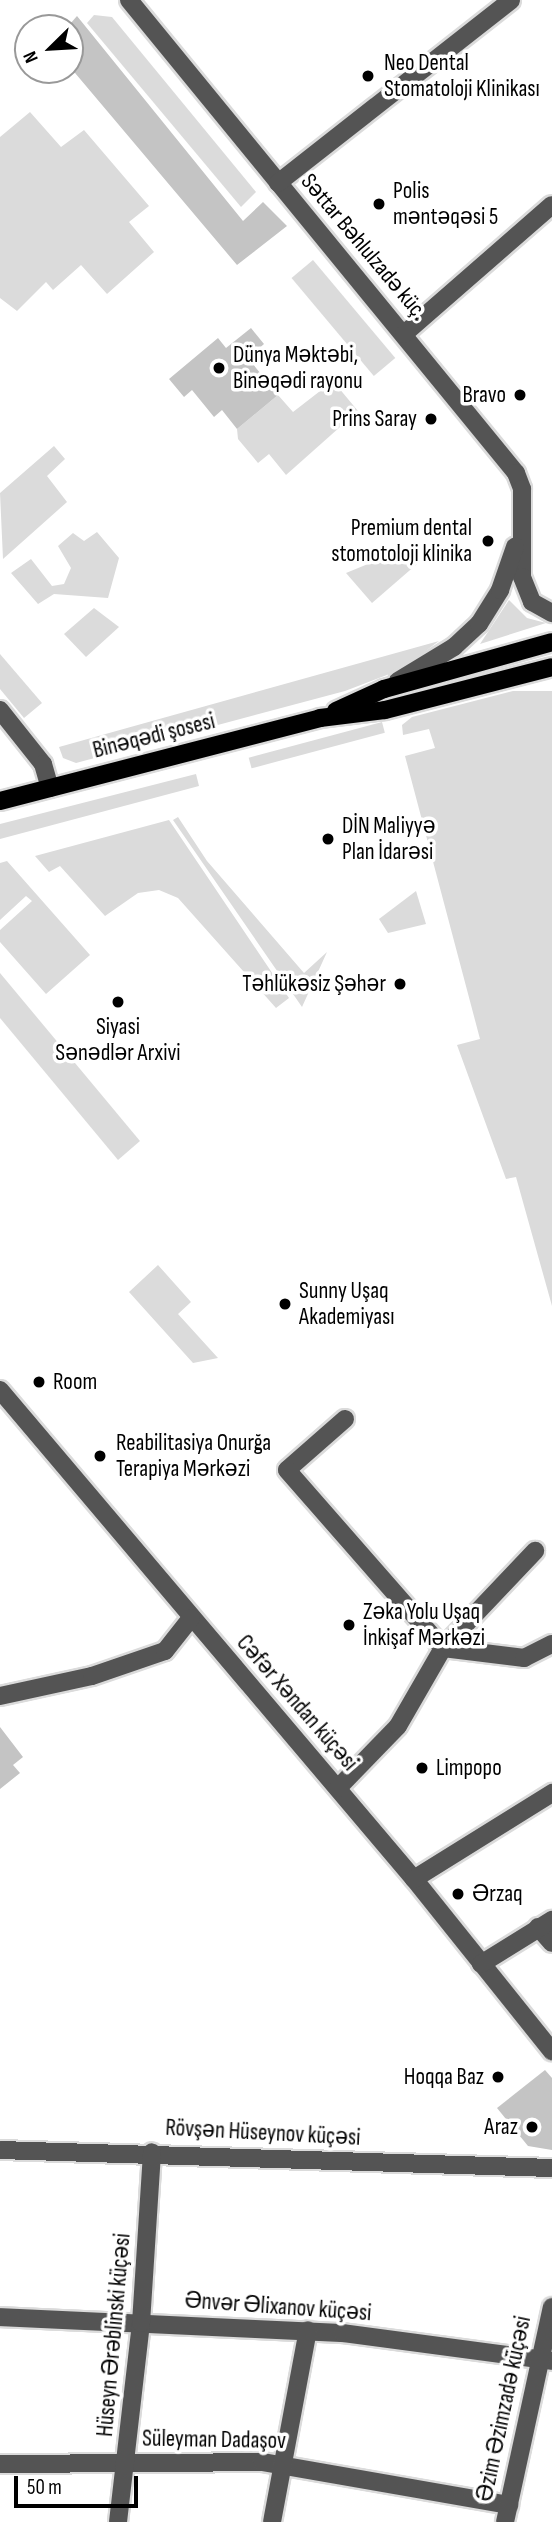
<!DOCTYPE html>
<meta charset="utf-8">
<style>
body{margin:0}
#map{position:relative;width:552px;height:2522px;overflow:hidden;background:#fff;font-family:"Sofia Sans Condensed",sans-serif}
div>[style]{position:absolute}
.green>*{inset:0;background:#dbdbdb;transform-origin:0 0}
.building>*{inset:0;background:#c4c4c4}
.roads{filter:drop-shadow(2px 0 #dbdbdb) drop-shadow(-2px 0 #dbdbdb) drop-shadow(0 2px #dbdbdb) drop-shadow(0 -2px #dbdbdb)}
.minor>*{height:18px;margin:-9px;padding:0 9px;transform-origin:9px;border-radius:9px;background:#545454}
.major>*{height:18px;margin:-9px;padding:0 9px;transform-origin:9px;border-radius:9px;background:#000}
.dots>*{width:19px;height:19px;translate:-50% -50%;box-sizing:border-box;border:4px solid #fff;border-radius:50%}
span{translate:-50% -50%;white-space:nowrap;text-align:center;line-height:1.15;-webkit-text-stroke:7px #fff;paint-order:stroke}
.poi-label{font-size:23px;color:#000}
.left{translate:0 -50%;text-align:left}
.right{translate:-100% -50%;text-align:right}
.street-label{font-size:23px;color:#000}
.north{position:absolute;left:14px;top:14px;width:70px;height:70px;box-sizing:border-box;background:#fff;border:2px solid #999;border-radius:50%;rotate:246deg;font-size:19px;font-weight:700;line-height:28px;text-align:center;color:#000}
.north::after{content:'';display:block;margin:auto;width:24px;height:32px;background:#000;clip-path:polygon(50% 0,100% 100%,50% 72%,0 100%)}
.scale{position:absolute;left:14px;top:2476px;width:124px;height:32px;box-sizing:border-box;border:4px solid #000;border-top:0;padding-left:9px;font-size:21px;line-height:24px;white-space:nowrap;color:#000;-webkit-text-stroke:5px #fff;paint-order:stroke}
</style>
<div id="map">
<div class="green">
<div style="clip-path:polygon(94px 15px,112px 17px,256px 192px,241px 207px,87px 23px)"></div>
<div style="clip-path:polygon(30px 112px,61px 147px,84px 130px,149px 206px,129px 222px,154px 252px,107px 294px,81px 265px,53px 290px,46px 282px,17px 311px,0 298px,0 137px)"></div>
<div style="left:313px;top:260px;width:128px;height:28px;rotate:50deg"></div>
<div style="clip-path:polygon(333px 381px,358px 411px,286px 475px,269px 454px,258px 463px,238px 439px,237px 429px,278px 395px,293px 412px)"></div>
<div style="clip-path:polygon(54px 446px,65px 459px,47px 476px,67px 502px,3px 559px,0 493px)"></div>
<div style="clip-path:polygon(97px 532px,119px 558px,108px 598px,54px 594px,38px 604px,11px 573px,31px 559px,52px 586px,64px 584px,71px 568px,58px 546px,73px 533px,84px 541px)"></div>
<div style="clip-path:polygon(402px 550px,417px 564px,372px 603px,346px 573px)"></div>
<div style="clip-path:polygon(509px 600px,527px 618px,546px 623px,480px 644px)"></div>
<div style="clip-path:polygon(94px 608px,119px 627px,86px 657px,64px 634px)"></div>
<div style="clip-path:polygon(439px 641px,400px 670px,345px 691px,76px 763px,63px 758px,59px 747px)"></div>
<div style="clip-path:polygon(0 654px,42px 703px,24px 718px,0 689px)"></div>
<div style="clip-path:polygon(513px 691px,552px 691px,552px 1306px,516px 1177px,506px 1179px,457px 1045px,480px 1039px,405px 756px,435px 748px,429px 729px,403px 735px,402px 725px,412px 717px)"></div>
<div style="left:382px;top:722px;width:11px;height:138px;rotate:75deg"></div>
<div style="clip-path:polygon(196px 774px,199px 786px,0 839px,0 824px)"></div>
<div style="clip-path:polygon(178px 817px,207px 861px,304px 973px,327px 952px,302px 1007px,173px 820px)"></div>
<div style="clip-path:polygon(169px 820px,289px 998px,276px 1008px,178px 898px,159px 890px,138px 893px,105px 916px,60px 866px,49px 872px,35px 856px)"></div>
<div style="clip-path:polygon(7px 861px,90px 955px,46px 994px,0 942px,0 930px,32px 901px,26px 896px,0 920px,0 863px)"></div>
<div style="clip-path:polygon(416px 891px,426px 924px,388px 933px,379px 919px)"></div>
<div style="clip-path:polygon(0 973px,140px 1141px,118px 1160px,0 1018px)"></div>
<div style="clip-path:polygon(158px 1265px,191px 1302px,178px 1314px,218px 1358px,193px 1363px,129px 1292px)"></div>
</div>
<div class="building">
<div style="clip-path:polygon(77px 16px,243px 221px,263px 202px,287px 226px,237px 265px,70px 67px,70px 24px)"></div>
<div style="clip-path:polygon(251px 328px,264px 344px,248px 358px,278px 395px,237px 429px,222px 410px,214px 417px,192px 390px,184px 397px,169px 379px,218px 338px,226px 348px)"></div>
<div style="clip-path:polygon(0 1727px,23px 1757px,13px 1765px,20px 1773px,0 1789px)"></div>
<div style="clip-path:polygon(545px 2070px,552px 2078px,552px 2150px,528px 2146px,497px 2108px)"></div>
</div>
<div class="roads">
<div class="minor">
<div style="left:129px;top:0;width:611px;rotate:50.71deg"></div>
<div style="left:516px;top:473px;width:17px;rotate:69deg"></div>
<div style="left:522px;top:489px;width:88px;rotate:90deg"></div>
<div style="left:522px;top:577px;width:27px;rotate:68deg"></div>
<div style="left:532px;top:602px;width:23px;rotate:29deg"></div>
<div style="left:278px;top:183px;width:296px;rotate:-38.1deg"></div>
<div style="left:404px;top:334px;width:196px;rotate:-41.1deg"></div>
<div style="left:398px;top:681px;width:66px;rotate:-31.3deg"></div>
<div style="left:454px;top:647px;width:34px;rotate:-43deg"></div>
<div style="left:479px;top:624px;width:40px;rotate:-58deg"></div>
<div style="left:500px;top:590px;width:46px;rotate:-70.8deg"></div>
<div style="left:0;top:710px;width:69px;rotate:51.5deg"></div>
<div style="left:43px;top:764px;width:25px;rotate:74deg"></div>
<div style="left:0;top:1390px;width:641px;rotate:49.75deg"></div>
<div style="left:414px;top:1879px;width:221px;rotate:51.3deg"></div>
<div style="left:345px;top:1419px;width:77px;rotate:138.7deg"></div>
<div style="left:287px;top:1470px;width:237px;rotate:48.8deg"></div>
<div style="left:443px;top:1648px;width:82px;rotate:7deg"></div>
<div style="left:524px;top:1658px;width:31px;rotate:-27deg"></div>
<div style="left:0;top:1696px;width:94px;rotate:-12.3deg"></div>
<div style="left:92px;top:1676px;width:77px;rotate:-18.9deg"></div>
<div style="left:165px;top:1651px;width:42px;rotate:-51.8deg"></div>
<div style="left:338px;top:1788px;width:86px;rotate:-45.9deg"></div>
<div style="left:398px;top:1726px;width:90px;rotate:-60deg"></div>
<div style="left:443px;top:1648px;width:134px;rotate:-46.5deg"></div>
<div style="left:414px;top:1879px;width:163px;rotate:-31.9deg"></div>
<div style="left:538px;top:1927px;width:21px;rotate:49deg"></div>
<div style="left:481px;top:1964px;width:84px;rotate:-31.8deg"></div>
<div style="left:0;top:2150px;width:552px;rotate:1.87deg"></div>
<div style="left:0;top:2317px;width:343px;rotate:2.7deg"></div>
<div style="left:343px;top:2333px;width:211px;rotate:7.6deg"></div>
<div style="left:0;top:2464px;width:262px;rotate:-0.4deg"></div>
<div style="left:262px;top:2462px;width:251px;rotate:9.9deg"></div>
<div style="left:118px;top:2522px;width:200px;rotate:-83.4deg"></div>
<div style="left:141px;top:2323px;width:171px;rotate:-86.3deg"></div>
<div style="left:272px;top:2522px;width:195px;rotate:-79.4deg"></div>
<div style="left:505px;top:2522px;width:220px;rotate:-77.7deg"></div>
</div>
<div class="major">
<div style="left:336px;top:711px;width:53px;rotate:-24.6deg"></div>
<div style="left:384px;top:689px;width:174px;rotate:-15.6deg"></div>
<div style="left:0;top:801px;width:331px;rotate:-14.5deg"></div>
<div style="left:320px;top:718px;width:65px;rotate:-7deg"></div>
<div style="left:385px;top:710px;width:172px;rotate:-14.4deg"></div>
</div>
</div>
<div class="dots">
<div style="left:368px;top:76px;background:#000"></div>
<div style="left:379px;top:204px;background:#000"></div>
<div style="left:219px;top:368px;background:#000"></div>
<div style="left:520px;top:395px;background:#000"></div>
<div style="left:431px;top:419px;background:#000"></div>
<div style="left:488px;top:541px;background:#000"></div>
<div style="left:328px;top:839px;background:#000"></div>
<div style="left:400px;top:984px;background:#000"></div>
<div style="left:118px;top:1002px;background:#000"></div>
<div style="left:285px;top:1304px;background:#000"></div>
<div style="left:39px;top:1382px;background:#000"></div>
<div style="left:100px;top:1456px;background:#000"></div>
<div style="left:349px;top:1625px;background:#000"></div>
<div style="left:422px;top:1768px;background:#000"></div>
<div style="left:458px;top:1894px;background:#000"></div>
<div style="left:498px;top:2077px;background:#000"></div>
<div style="left:532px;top:2127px;background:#000"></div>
</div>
<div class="poi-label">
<span class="left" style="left:384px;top:76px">Neo Dental<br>Stomatoloji Klinikası</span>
<span class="left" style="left:393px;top:204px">Polis<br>məntəqəsi 5</span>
<span class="left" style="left:233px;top:368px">Dünya Məktəbi,<br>Binəqədi rayonu</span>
<span class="right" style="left:506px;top:395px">Bravo</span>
<span class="right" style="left:417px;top:419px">Prins Saray</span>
<span class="right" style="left:472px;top:541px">Premium dental<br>stomotoloji klinika</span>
<span class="left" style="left:342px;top:839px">DİN Maliyyə<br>Plan İdarəsi</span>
<span class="right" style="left:386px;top:984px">Təhlükəsiz Şəhər</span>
<span style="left:118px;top:1040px">Siyasi<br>Sənədlər Arxivi</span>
<span class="left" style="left:299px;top:1304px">Sunny Uşaq<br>Akademiyası</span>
<span class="left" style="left:53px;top:1382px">Room</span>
<span class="left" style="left:116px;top:1456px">Reabilitasiya Onurğa<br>Terapiya Mərkəzi</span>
<span class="left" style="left:363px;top:1625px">Zəka Yolu Uşaq<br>İnkişaf Mərkəzi</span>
<span class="left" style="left:436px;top:1768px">Limpopo</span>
<span class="left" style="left:472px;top:1894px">Ərzaq</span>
<span class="right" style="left:484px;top:2077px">Hoqqa Baz</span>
<span class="right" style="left:518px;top:2127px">Araz</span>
</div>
<div class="street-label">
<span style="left:364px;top:247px;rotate:50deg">Səttar Bəhlulzadə küç.</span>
<span style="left:154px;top:736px;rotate:-14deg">Binəqədi şosesi</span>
<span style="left:297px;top:1703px;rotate:49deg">Cəfər Xəndan küçəsi</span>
<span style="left:263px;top:2133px;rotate:3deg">Rövşən Hüseynov küçəsi</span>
<span style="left:278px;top:2307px;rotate:4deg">Ənvər Əlixanov küçəsi</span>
<span style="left:114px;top:2335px;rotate:-85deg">Hüseyn Ərəblinski küçəsi</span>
<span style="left:504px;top:2409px;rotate:-78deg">Əzim Əzimzadə küçəsi</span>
<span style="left:214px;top:2440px;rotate:1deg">Süleyman Dadaşov</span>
</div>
<div class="north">N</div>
<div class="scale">50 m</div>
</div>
